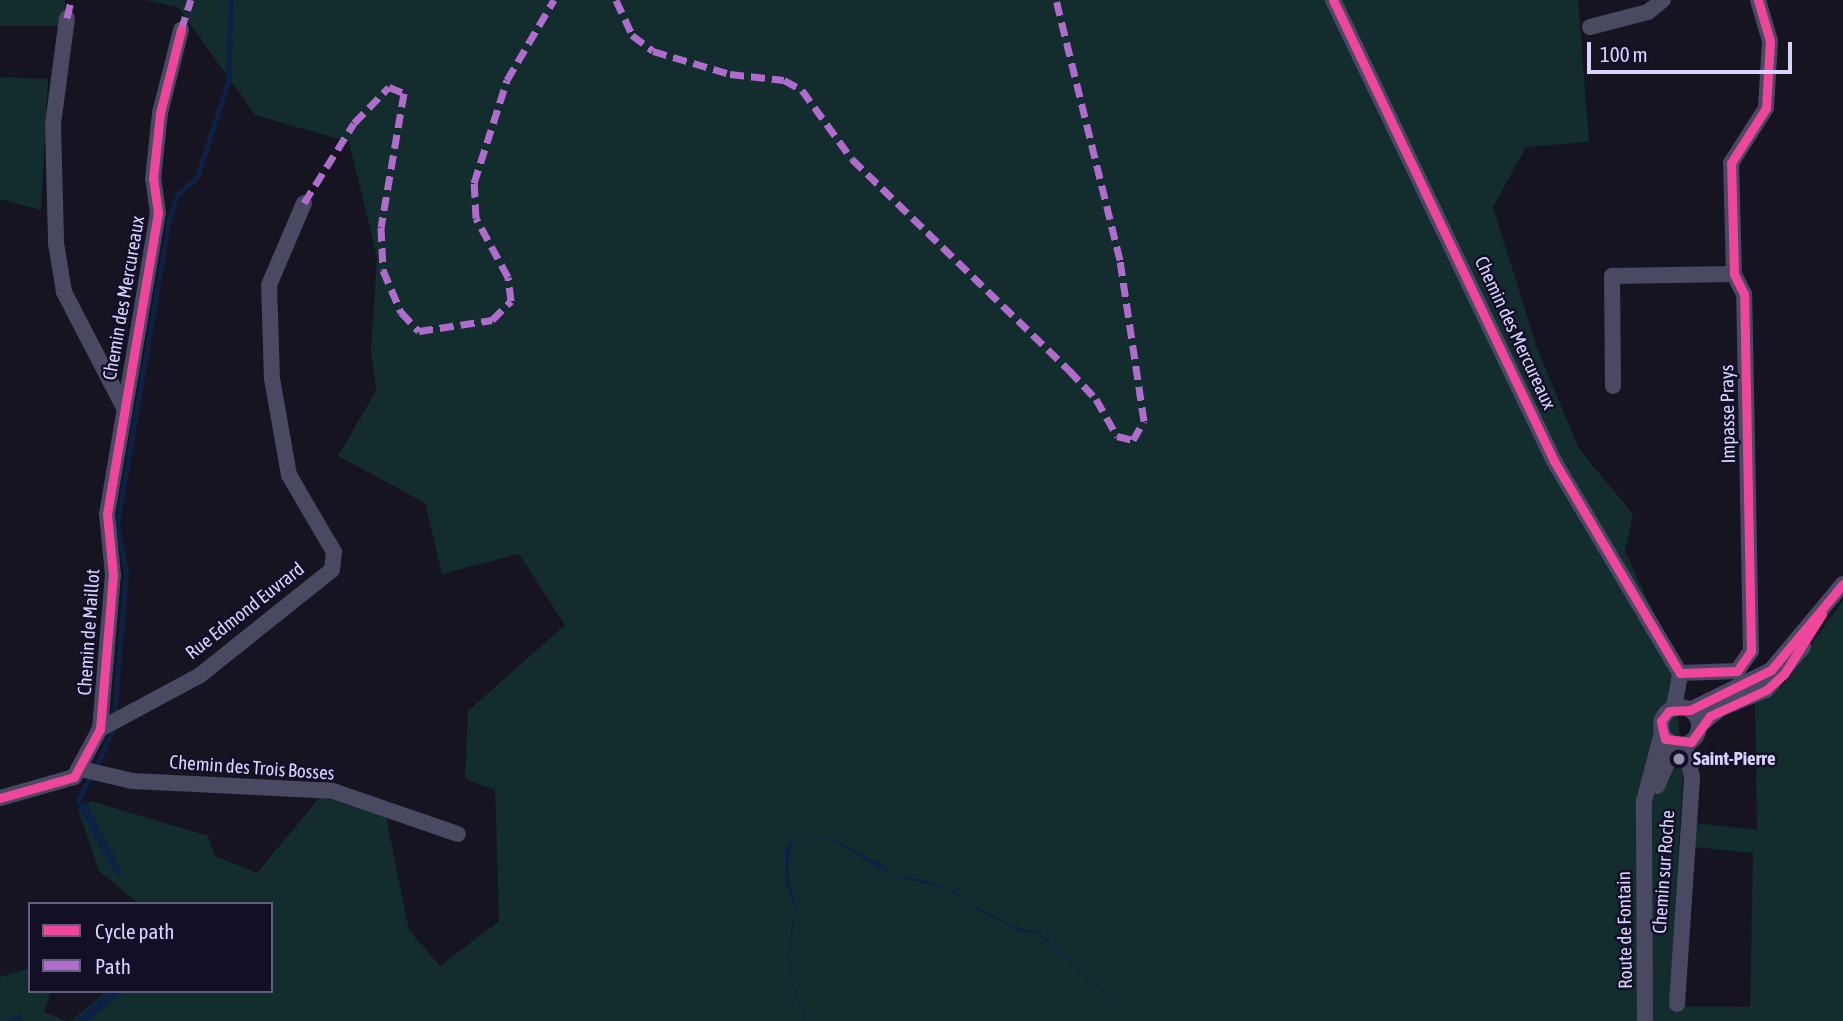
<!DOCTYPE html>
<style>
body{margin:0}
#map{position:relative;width:1843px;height:1021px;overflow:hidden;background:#161421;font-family:"Asap Condensed",sans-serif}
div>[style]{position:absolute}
.green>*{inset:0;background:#132c2d;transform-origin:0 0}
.water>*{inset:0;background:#0d2144}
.stream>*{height:4.5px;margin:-2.25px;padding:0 2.25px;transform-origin:2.25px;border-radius:2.25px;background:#0d2144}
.minor>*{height:16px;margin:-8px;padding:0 8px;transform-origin:8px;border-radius:8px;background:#4a4962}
.minor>.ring{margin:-8px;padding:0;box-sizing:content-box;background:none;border:16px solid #4a4962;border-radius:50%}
.quiet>*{height:7px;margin-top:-3.5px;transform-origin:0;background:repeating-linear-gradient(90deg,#b06ccc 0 14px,transparent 0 21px)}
.cycleway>*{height:9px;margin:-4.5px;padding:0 4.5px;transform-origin:4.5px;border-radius:4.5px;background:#ed469a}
.dots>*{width:19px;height:19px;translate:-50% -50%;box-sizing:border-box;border:4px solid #130f26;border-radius:50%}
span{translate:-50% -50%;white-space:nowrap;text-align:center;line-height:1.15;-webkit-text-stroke:5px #130f26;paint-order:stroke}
.street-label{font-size:19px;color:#d9d4ff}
.poi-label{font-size:19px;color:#d9d4ff;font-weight:700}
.left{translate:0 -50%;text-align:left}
.legend{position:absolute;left:28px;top:902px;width:245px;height:91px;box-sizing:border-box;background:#130f26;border:2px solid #625e7d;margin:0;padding:9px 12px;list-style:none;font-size:21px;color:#d9d4ff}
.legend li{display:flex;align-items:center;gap:14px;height:35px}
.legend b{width:35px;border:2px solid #625e7d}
.scale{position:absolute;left:1587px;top:42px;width:205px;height:32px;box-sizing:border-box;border:4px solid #d9d4ff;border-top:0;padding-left:9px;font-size:21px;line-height:24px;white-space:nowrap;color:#d9d4ff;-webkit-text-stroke:5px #130f26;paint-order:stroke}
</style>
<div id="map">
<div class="green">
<div style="left:0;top:0;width:65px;height:26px"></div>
<div style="clip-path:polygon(145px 0,1578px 0,1589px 142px,1526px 147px,1493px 207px,1537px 348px,1579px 449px,1633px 514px,1625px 552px,1671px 649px,1683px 770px,1670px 1006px,1750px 1007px,1753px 853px,1694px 847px,1695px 823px,1757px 830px,1755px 703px,1783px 685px,1843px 600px,1843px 1021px,71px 1021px,107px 991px,271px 991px,271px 904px,139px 904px,99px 871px,78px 809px,91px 801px,208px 836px,215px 856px,257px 873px,321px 796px,386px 817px,409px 930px,440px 966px,499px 921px,495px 790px,465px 779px,468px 711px,565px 625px,519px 554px,442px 574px,425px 503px,338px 456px,376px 391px,371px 350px,377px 257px,349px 142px,255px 115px,178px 7px)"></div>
<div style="clip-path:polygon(0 77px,48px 79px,41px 210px,0 199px)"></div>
<div style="clip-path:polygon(30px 968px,30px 991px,51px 991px,44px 1012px,66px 1021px,0 1021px,0 977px)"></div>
</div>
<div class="water">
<div style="clip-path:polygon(85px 800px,121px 871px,116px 876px,79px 808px)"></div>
<div style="clip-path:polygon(827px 836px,882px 865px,892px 875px,916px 878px,946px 887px,955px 890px,963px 900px,1013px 926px,1040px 933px,1137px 1021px,1038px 934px,1018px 930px,984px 913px,959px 898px,949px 889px,891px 875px,827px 837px,800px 839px,791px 847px,788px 869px,796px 909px,788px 957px,793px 984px,805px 1016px,805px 1021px,792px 983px,787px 957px,795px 908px,785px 882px,786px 847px,800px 838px)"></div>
<div style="clip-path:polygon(110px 991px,124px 991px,89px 1021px,74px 1021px)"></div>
</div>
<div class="stream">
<div style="left:114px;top:717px;width:146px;rotate:-85.3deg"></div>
<div style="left:126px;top:571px;width:48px;rotate:-100.8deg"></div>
<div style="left:117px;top:524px;width:307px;rotate:-80.3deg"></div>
<div style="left:169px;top:221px;width:27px;rotate:-73deg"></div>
<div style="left:177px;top:195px;width:27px;rotate:-42deg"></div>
<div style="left:197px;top:177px;width:100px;rotate:-71.9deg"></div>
<div style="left:228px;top:82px;width:82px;rotate:-87.9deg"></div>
<div style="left:95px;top:769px;width:44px;rotate:-65.8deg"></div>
<div style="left:83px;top:809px;width:10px;rotate:-119deg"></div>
<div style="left:78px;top:800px;width:27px;rotate:-62deg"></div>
<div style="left:9px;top:1021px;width:11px;rotate:-22deg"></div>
</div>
<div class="minor">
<div style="left:1333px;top:0;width:511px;rotate:64.39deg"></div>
<div style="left:1554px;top:461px;width:247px;rotate:59.3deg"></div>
<div style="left:67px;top:18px;width:108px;rotate:97.5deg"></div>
<div style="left:53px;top:125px;width:118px;rotate:88.5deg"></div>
<div style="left:56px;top:243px;width:50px;rotate:80.7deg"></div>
<div style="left:64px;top:292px;width:128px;rotate:62.6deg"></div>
<div style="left:1590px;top:27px;width:60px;rotate:-14.5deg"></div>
<div style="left:1648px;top:12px;width:19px;rotate:-39deg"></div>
<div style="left:1613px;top:386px;width:110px;rotate:-90.5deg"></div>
<div style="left:1612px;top:276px;width:122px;rotate:-0.9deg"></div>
<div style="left:1680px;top:673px;width:57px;rotate:-2deg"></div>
<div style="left:1737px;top:671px;width:24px;rotate:-55deg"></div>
<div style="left:1751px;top:651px;width:357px;rotate:-91.1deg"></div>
<div style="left:1744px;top:294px;width:22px;rotate:-117deg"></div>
<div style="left:1734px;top:274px;width:111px;rotate:-91.5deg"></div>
<div style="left:1731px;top:163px;width:65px;rotate:-57.5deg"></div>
<div style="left:1766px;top:108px;width:67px;rotate:-86.6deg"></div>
<div style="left:1770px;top:41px;width:43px;rotate:-106.3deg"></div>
<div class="ring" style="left:1661px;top:707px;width:22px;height:22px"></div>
<div style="left:1674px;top:708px;width:36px;rotate:-80deg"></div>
<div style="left:1690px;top:710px;width:90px;rotate:-26.3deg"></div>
<div style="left:1771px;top:670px;width:112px;rotate:-50.1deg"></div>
<div style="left:1699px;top:726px;width:28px;rotate:-39deg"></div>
<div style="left:1721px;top:708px;width:48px;rotate:-21.8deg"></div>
<div style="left:1766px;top:690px;width:57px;rotate:-49.3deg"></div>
<div style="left:100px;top:729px;width:112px;rotate:-28.2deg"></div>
<div style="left:199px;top:676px;width:170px;rotate:-38.6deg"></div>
<div style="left:332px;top:570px;width:18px;rotate:-84deg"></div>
<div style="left:334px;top:552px;width:89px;rotate:-120.3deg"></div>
<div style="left:289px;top:475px;width:97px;rotate:-100deg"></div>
<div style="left:272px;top:379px;width:94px;rotate:-91.8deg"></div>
<div style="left:269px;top:285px;width:89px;rotate:-66.9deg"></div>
<div style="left:81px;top:769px;width:52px;rotate:13.2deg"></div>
<div style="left:132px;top:781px;width:201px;rotate:2.8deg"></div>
<div style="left:333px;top:791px;width:132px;rotate:19deg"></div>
<div style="left:1657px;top:786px;width:45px;rotate:-66.3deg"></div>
<div style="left:0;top:798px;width:77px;rotate:-15.8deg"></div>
<div style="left:74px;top:777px;width:55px;rotate:-61.6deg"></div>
<div style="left:100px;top:729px;width:155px;rotate:-85.2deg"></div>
<div style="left:113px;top:575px;width:61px;rotate:-95.6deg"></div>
<div style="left:107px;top:514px;width:305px;rotate:-80.4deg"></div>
<div style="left:158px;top:213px;width:34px;rotate:-98deg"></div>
<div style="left:153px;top:179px;width:66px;rotate:-83.9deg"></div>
<div style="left:160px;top:113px;width:86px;rotate:-75.8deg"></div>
<div style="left:1677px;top:1004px;width:227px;rotate:-86.2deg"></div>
<div style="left:1692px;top:777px;width:33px;rotate:-102deg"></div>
<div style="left:1645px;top:1021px;width:220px;rotate:-90.3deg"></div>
<div style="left:1644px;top:801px;width:70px;rotate:-75.2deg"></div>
</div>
<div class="quiet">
<div style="left:616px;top:0;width:38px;rotate:65deg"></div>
<div style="left:632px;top:35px;width:26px;rotate:37deg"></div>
<div style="left:653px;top:51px;width:80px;rotate:16.6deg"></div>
<div style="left:730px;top:74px;width:54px;rotate:6.3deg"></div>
<div style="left:784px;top:80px;width:21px;rotate:29deg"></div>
<div style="left:802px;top:90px;width:85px;rotate:54.1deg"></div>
<div style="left:852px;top:159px;width:303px;rotate:44.2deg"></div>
<div style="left:1069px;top:370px;width:40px;rotate:47deg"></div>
<div style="left:1096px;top:399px;width:43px;rotate:60.4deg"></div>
<div style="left:1117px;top:436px;width:16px;rotate:14deg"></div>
<div style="left:1133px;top:440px;width:22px;rotate:-60deg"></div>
<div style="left:1144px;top:421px;width:163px;rotate:-98.5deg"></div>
<div style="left:1120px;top:260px;width:268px;rotate:-103.8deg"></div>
<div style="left:67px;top:18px;width:18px;rotate:-77deg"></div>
<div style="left:181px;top:30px;width:32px;rotate:-72deg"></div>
<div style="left:304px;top:203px;width:94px;rotate:-58deg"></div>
<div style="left:354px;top:123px;width:50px;rotate:-45.8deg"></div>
<div style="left:389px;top:87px;width:16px;rotate:22deg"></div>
<div style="left:404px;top:93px;width:136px;rotate:99.7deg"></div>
<div style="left:381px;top:227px;width:43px;rotate:87.3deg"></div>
<div style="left:383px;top:270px;width:46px;rotate:66.8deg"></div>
<div style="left:401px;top:312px;width:26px;rotate:47deg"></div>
<div style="left:419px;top:331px;width:74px;rotate:-8.6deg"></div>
<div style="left:492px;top:320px;width:27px;rotate:-45deg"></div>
<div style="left:511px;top:301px;width:24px;rotate:-97deg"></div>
<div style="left:508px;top:277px;width:67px;rotate:-118.5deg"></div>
<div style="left:476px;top:218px;width:35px;rotate:-93deg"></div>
<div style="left:474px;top:183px;width:108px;rotate:-72.2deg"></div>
<div style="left:507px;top:80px;width:93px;rotate:-59.6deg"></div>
</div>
<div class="cycleway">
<div style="left:1333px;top:0;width:511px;rotate:64.39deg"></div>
<div style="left:1554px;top:461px;width:247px;rotate:59.3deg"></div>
<div style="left:1822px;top:614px;width:71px;rotate:122.3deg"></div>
<div style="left:1784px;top:674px;width:24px;rotate:138deg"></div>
<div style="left:1766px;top:690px;width:62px;rotate:155.1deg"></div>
<div style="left:1710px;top:716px;width:32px;rotate:126deg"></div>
<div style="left:1691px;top:742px;width:26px;rotate:-173deg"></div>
<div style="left:1665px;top:739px;width:18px;rotate:-103deg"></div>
<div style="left:1661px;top:721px;width:13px;rotate:-51deg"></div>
<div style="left:1669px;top:711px;width:21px;rotate:-3deg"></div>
<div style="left:1690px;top:710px;width:90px;rotate:-26.3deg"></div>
<div style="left:1771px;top:670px;width:112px;rotate:-50.1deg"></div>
<div style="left:1680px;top:673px;width:57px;rotate:-2deg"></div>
<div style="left:1737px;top:671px;width:24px;rotate:-55deg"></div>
<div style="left:1751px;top:651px;width:357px;rotate:-91.1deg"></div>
<div style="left:1744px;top:294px;width:22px;rotate:-117deg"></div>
<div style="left:1734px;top:274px;width:111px;rotate:-91.5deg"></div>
<div style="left:1731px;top:163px;width:65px;rotate:-57.5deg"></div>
<div style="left:1766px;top:108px;width:67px;rotate:-86.6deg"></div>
<div style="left:1770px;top:41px;width:43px;rotate:-106.3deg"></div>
<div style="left:0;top:798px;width:77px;rotate:-15.8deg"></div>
<div style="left:74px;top:777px;width:55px;rotate:-61.6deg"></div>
<div style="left:100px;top:729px;width:155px;rotate:-85.2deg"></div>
<div style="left:113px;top:575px;width:61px;rotate:-95.6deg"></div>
<div style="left:107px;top:514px;width:305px;rotate:-80.4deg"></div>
<div style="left:158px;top:213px;width:34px;rotate:-98deg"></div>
<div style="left:153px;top:179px;width:66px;rotate:-83.9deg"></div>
<div style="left:160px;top:113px;width:86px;rotate:-75.8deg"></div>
</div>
<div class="dots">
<div style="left:1679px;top:759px;background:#9591b1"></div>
</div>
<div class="street-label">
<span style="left:124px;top:298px;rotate:-80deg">Chemin des Mercureaux</span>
<span style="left:1515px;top:333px;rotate:65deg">Chemin des Mercureaux</span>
<span style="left:1728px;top:414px;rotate:-91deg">Impasse Prays</span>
<span style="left:245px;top:611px;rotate:-38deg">Rue Edmond Euvrard</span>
<span style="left:89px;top:632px;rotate:-86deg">Chemin de Maillot</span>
<span style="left:252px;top:768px;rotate:4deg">Chemin des Trois Bosses</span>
<span style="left:1664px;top:872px;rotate:-86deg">Chemin sur Roche</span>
<span style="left:1625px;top:930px;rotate:-91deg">Route de Fontain</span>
</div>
<div class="poi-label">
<span class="left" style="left:1693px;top:759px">Saint-Pierre</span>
</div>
<ul class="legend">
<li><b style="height:9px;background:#ed469a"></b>Cycle path</li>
<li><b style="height:9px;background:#b06ccc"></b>Path</li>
</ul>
<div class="scale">100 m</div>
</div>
